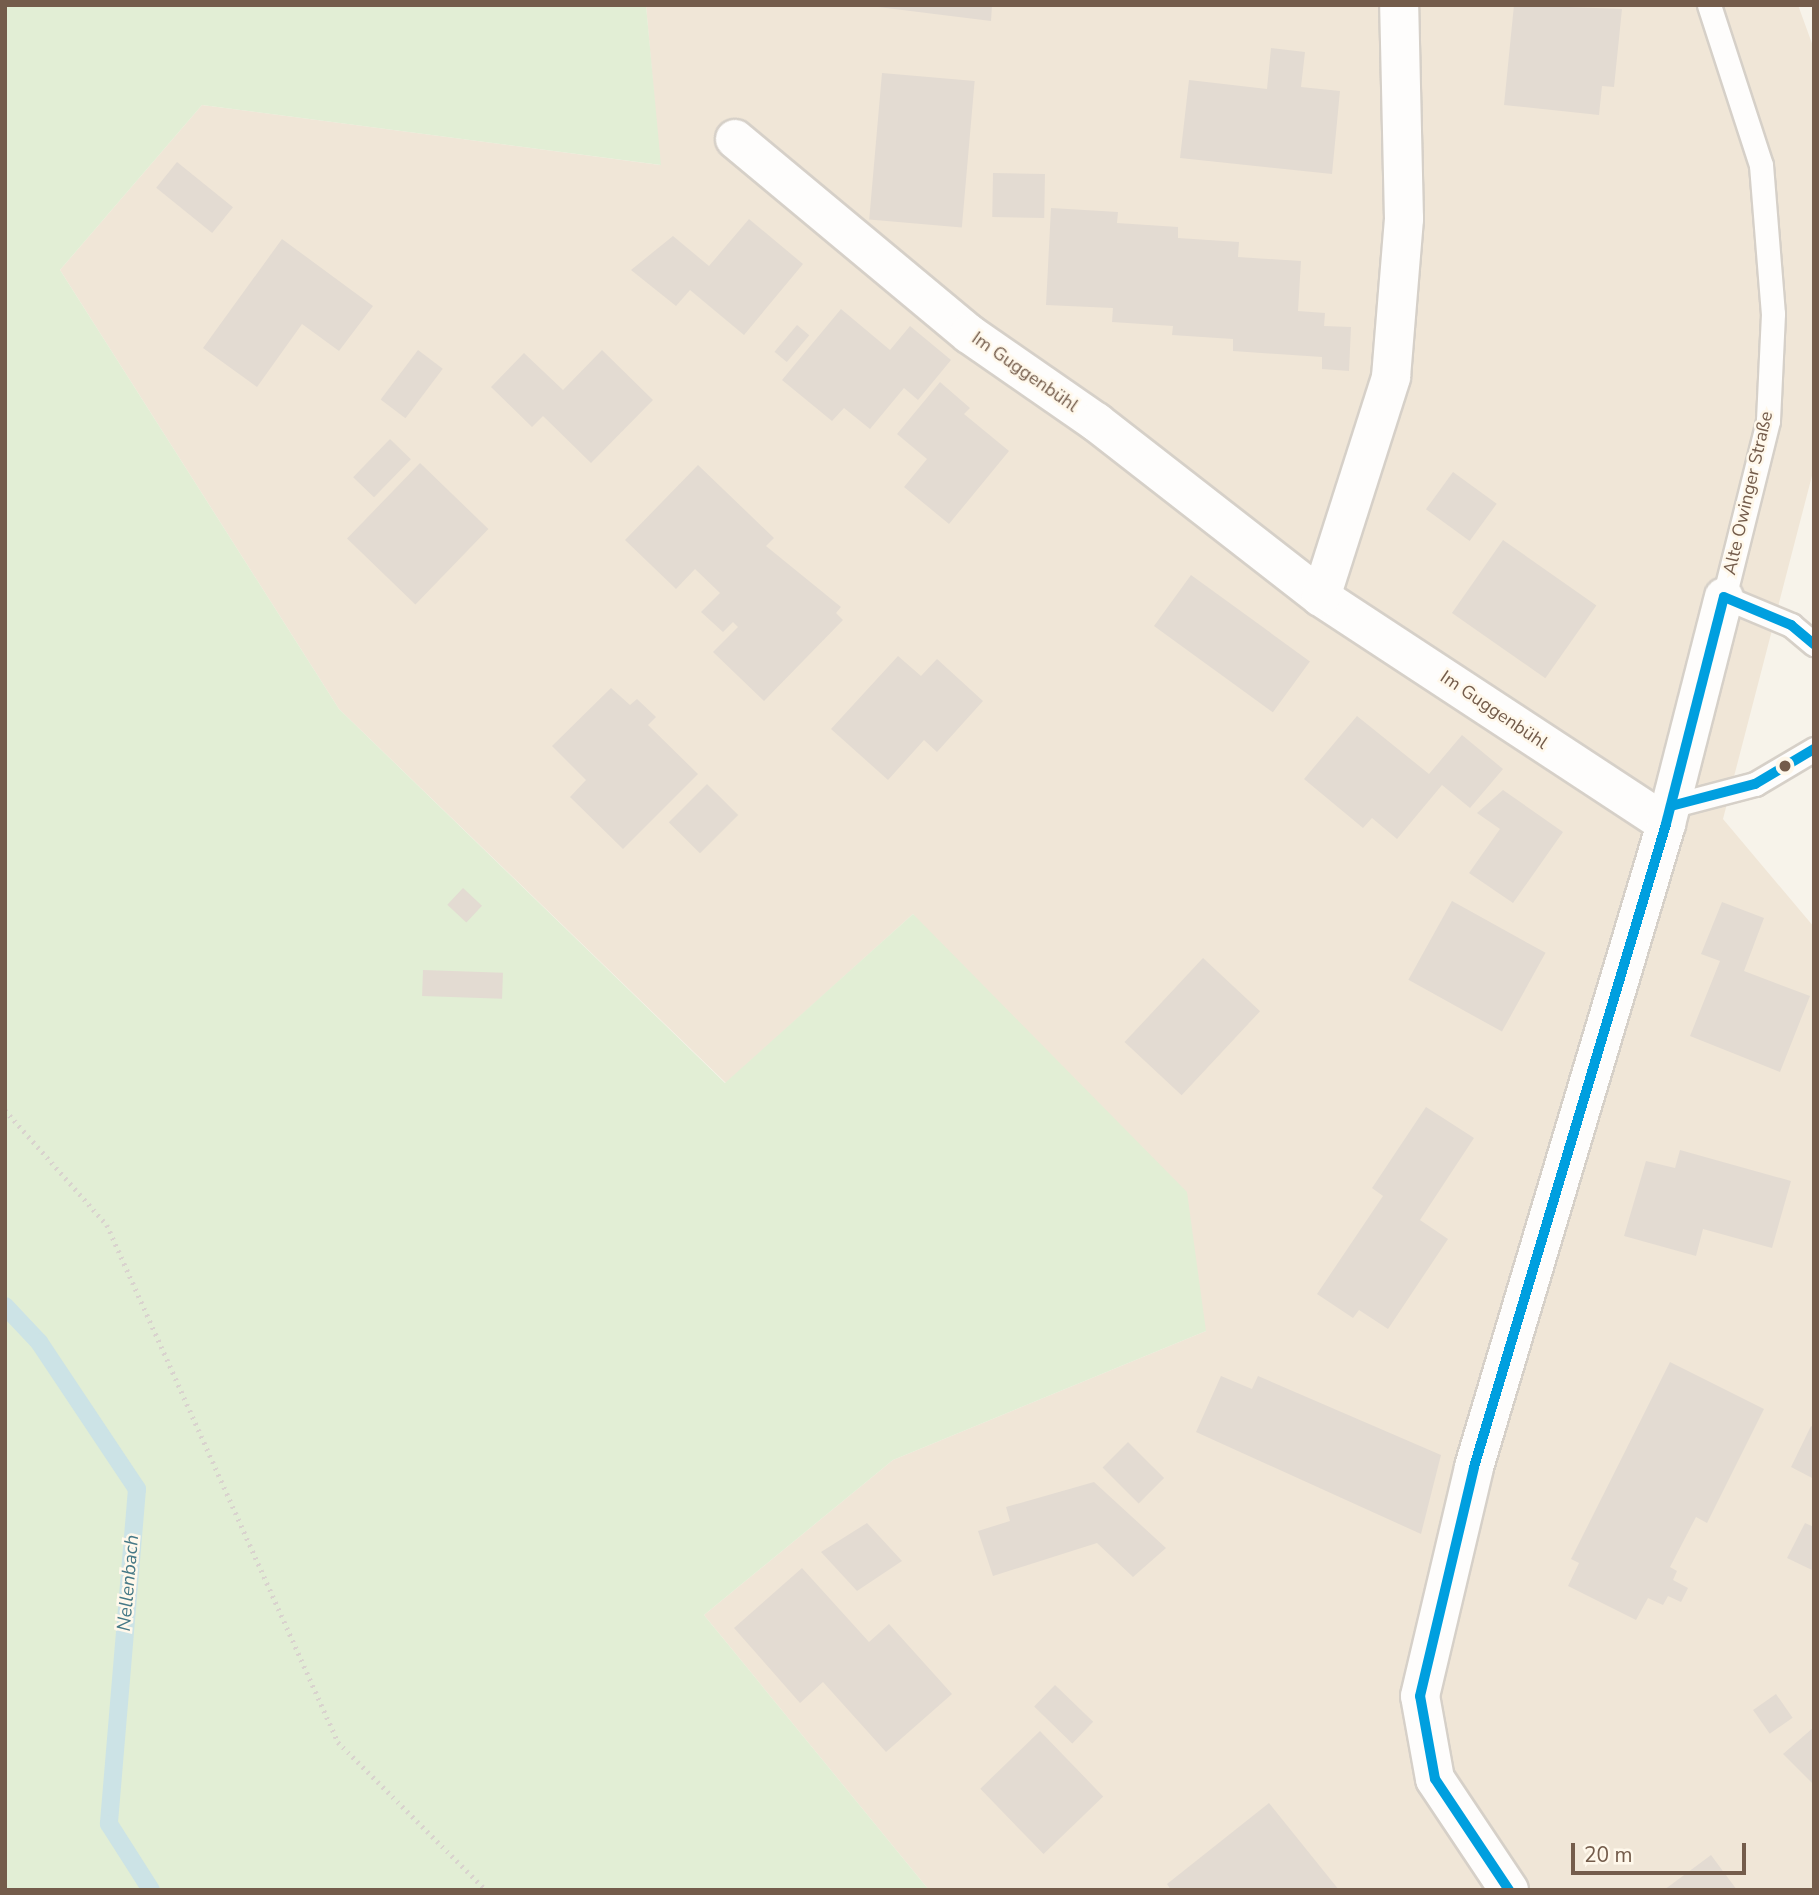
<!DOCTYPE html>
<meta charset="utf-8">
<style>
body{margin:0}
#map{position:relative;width:1819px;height:1895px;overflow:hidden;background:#f7f3ea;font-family:"Nunito Sans",sans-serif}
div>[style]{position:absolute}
.residential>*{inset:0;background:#f0e6d7}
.green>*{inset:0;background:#e2eed5}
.stream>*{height:18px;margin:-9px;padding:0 9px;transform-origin:9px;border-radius:9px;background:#cce3e6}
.building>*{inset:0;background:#e3dbd2;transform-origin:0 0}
.path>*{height:4.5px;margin-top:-2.25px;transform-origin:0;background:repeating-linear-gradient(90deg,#d9d3ce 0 2px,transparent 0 7px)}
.roads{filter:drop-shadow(2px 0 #d6d0c8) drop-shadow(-2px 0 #d6d0c8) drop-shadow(0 2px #d6d0c8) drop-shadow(0 -2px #d6d0c8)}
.service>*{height:23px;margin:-11.5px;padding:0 11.5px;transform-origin:11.5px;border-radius:11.5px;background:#fefdfc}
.minor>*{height:38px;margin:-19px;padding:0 19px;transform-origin:19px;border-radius:19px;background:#fefdfc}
.bus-1>*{height:10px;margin:-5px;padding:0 5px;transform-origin:5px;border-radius:5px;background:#009fdf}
.dots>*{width:19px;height:19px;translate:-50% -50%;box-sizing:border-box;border:4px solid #fff8eb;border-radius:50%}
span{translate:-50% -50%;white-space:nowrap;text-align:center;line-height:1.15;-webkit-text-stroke:5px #fff8eb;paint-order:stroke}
.street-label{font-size:18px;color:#745c4b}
.water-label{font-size:19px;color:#457886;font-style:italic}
.frame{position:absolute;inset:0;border:7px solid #745c4b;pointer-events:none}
.scale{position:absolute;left:1571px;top:1843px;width:175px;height:32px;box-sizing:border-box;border:4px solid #745c4b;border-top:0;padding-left:9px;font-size:21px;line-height:24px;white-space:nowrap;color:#745c4b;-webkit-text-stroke:5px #fff8eb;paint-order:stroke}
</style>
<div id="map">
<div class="residential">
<div style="clip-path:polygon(646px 5px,1798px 5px,1814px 49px,1814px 468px,1723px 819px,1814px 927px,1814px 1890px,929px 1890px,704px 1615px,893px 1460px,1206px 1331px,913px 914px,726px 1083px,339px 709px,60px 270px,202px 105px,660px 165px)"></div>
</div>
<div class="green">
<div style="clip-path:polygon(5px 5px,646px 5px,661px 165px,202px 105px,60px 270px,339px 709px,725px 1083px,913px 914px,1187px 1192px,1206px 1331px,893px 1460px,704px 1615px,929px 1890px,5px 1890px)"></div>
</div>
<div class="stream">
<div style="left:5px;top:1306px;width:50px;rotate:46.6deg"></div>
<div style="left:39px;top:1342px;width:177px;rotate:56.3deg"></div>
<div style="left:137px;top:1489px;width:336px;rotate:94.8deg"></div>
<div style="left:109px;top:1824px;width:78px;rotate:57.5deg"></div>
</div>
<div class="building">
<div style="clip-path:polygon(862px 5px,992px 5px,991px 21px)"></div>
<div style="clip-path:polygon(1514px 5px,1622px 9px,1614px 87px,1602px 86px,1599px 115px,1504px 105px)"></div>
<div style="clip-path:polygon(1271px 48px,1305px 52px,1301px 87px,1340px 91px,1332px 174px,1180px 158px,1189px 80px,1267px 89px)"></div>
<div style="left:882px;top:73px;width:93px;height:147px;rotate:5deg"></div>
<div style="left:177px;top:162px;width:72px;height:33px;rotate:39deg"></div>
<div style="left:993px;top:173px;width:52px;height:44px;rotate:1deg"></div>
<div style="clip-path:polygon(1051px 208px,1118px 212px,1117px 223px,1178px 227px,1178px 238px,1239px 242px,1238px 257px,1301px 261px,1298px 311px,1325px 313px,1324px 326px,1351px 327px,1349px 371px,1322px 369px,1322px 357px,1233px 351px,1233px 339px,1172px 335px,1173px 326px,1112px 322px,1113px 308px,1046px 305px)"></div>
<div style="clip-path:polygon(749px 219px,803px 264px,744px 335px,690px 290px,676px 306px,631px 270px,673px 236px,709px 266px)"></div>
<div style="clip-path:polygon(282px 239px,373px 306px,339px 351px,302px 324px,257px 387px,203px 348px)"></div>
<div style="clip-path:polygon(841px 309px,890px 350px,910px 326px,951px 360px,918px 400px,904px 388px,870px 429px,844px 408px,832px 421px,782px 380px)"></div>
<div style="left:797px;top:325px;width:16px;height:35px;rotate:40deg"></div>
<div style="left:418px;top:350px;width:31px;height:62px;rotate:37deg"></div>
<div style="clip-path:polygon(602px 350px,653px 400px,591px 463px,543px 416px,532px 427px,491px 387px,524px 353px,563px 390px)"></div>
<div style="clip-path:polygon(940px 382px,970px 408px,964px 414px,1009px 451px,949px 524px,904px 487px,927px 459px,897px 434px)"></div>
<div style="left:390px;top:439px;width:29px;height:53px;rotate:44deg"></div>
<div style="left:420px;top:463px;width:95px;height:105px;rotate:44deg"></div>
<div style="clip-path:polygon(698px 465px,774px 538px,766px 546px,841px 607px,836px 613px,843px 620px,764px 701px,713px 652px,738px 627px,733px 622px,723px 632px,701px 612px,720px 593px,695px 569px,676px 589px,625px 540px)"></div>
<div style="left:1453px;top:472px;width:54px;height:46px;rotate:36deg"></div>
<div style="left:1503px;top:540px;width:114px;height:89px;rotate:35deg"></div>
<div style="left:1191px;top:575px;width:147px;height:63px;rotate:36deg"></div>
<div style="clip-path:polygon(898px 656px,921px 676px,937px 659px,983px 701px,937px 752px,924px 740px,888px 780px,831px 729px)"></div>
<div style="clip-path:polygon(611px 688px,630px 705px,637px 699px,656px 717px,648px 725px,698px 774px,623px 849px,570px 797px,586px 780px,552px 746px)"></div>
<div style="clip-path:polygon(1357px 716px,1429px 774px,1462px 735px,1503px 769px,1470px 808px,1442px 785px,1397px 839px,1372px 818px,1363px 828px,1304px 779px)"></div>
<div style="left:707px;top:784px;width:44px;height:54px;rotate:45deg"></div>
<div style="clip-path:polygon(1503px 790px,1563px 832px,1513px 903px,1469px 873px,1500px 829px,1477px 813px)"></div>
<div style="left:463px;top:888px;width:26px;height:23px;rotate:43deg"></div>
<div style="left:1452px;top:901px;width:107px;height:90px;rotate:29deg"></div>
<div style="clip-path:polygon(1722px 902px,1764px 918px,1744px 971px,1810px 996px,1780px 1072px,1690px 1036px,1720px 961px,1701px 954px)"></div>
<div style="left:1203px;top:958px;width:78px;height:115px;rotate:43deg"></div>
<div style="left:423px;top:970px;width:80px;height:26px;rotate:2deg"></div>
<div style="clip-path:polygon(1426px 1107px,1474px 1138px,1420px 1220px,1448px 1239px,1388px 1329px,1359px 1310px,1353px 1318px,1317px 1294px,1383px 1196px,1372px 1188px)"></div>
<div style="clip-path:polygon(1680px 1150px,1791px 1181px,1772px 1248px,1703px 1229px,1696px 1256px,1624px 1236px,1646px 1161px,1675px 1168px)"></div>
<div style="clip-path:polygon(1670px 1362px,1764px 1409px,1707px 1523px,1696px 1517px,1670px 1567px,1677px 1571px,1673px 1580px,1688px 1588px,1681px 1602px,1668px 1596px,1663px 1605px,1648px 1598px,1636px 1620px,1568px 1586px,1579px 1563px,1571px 1559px)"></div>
<div style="clip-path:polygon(1221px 1376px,1252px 1389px,1258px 1376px,1441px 1455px,1421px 1534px,1196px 1432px)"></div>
<div style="clip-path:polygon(1811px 1426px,1814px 1428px,1814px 1479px,1791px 1467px)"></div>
<div style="left:1128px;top:1442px;width:51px;height:36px;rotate:45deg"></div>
<div style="clip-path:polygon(1094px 1482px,1166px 1548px,1133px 1577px,1097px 1543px,993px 1576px,978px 1531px,1010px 1521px,1006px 1507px)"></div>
<div style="clip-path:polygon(867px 1523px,902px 1561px,857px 1591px,821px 1552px)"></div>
<div style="clip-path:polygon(1805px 1523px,1814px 1527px,1814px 1571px,1787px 1558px)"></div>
<div style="clip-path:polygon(802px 1568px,869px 1642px,889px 1624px,952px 1694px,886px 1752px,823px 1682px,800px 1703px,734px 1628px)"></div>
<div style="left:1055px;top:1685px;width:53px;height:30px;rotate:44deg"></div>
<div style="left:1776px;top:1694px;width:29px;height:28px;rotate:55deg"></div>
<div style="clip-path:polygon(1814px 1727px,1814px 1781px,1812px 1783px,1783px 1754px)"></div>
<div style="left:1040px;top:1731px;width:91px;height:83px;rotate:46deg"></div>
<div style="clip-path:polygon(1269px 1803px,1339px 1890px,1171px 1890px,1167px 1884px)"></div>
<div style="clip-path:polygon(1711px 1855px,1737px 1890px,1664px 1890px)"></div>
</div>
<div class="path">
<div style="left:5px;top:1110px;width:154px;rotate:48.4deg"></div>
<div style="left:107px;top:1225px;width:566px;rotate:65.92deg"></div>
<div style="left:338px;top:1742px;width:209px;rotate:45deg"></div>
</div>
<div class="roads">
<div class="service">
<div style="left:1709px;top:5px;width:168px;rotate:72deg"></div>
<div style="left:1761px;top:165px;width:149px;rotate:85.4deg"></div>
<div style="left:1773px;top:314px;width:107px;rotate:92.7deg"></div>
<div style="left:1768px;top:421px;width:181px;rotate:104deg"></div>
<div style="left:1724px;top:597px;width:73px;rotate:22.7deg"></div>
<div style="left:1791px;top:625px;width:30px;rotate:40deg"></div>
<div style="left:1671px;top:806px;width:87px;rotate:-14.7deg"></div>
<div style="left:1755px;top:784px;width:69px;rotate:-30.7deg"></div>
</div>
<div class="minor">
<div style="left:735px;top:139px;width:305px;rotate:39.8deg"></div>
<div style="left:969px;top:334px;width:155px;rotate:34.7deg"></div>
<div style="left:1096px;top:422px;width:285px;rotate:37.9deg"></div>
<div style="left:1321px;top:597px;width:413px;rotate:33.3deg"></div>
<div style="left:1321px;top:597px;width:231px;rotate:-72.3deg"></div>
<div style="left:1391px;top:377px;width:159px;rotate:-85.3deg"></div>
<div style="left:1404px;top:219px;width:214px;rotate:-91.3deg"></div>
<div style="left:1509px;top:1890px;width:133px;rotate:-123.7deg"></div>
<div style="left:1435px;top:1779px;width:84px;rotate:-100.2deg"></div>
<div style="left:1420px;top:1696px;width:235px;rotate:-76.7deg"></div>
<div style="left:1474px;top:1467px;width:671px;rotate:-73.37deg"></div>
<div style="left:1666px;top:824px;width:234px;rotate:-75.7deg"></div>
</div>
</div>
<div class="bus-1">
<div style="left:1671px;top:806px;width:87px;rotate:-14.7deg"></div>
<div style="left:1755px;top:784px;width:69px;rotate:-30.7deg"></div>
<div style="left:1509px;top:1890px;width:133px;rotate:-123.7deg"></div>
<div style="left:1435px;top:1779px;width:84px;rotate:-100.2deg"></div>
<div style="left:1420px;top:1696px;width:235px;rotate:-76.7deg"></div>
<div style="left:1474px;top:1467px;width:671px;rotate:-73.37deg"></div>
<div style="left:1666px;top:824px;width:234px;rotate:-75.7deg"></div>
<div style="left:1724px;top:597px;width:73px;rotate:22.7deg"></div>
<div style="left:1791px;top:625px;width:30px;rotate:40deg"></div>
</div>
<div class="dots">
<div style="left:1785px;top:766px;background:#745c4b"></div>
</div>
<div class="street-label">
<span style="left:1025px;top:372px;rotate:35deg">Im Guggenbühl</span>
<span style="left:1748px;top:493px;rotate:-77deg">Alte Owinger Straße</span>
<span style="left:1494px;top:710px;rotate:34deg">Im Guggenbühl</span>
</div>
<div class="water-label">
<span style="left:129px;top:1583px;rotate:-85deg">Nellenbach</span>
</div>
<div class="frame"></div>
<div class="scale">20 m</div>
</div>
